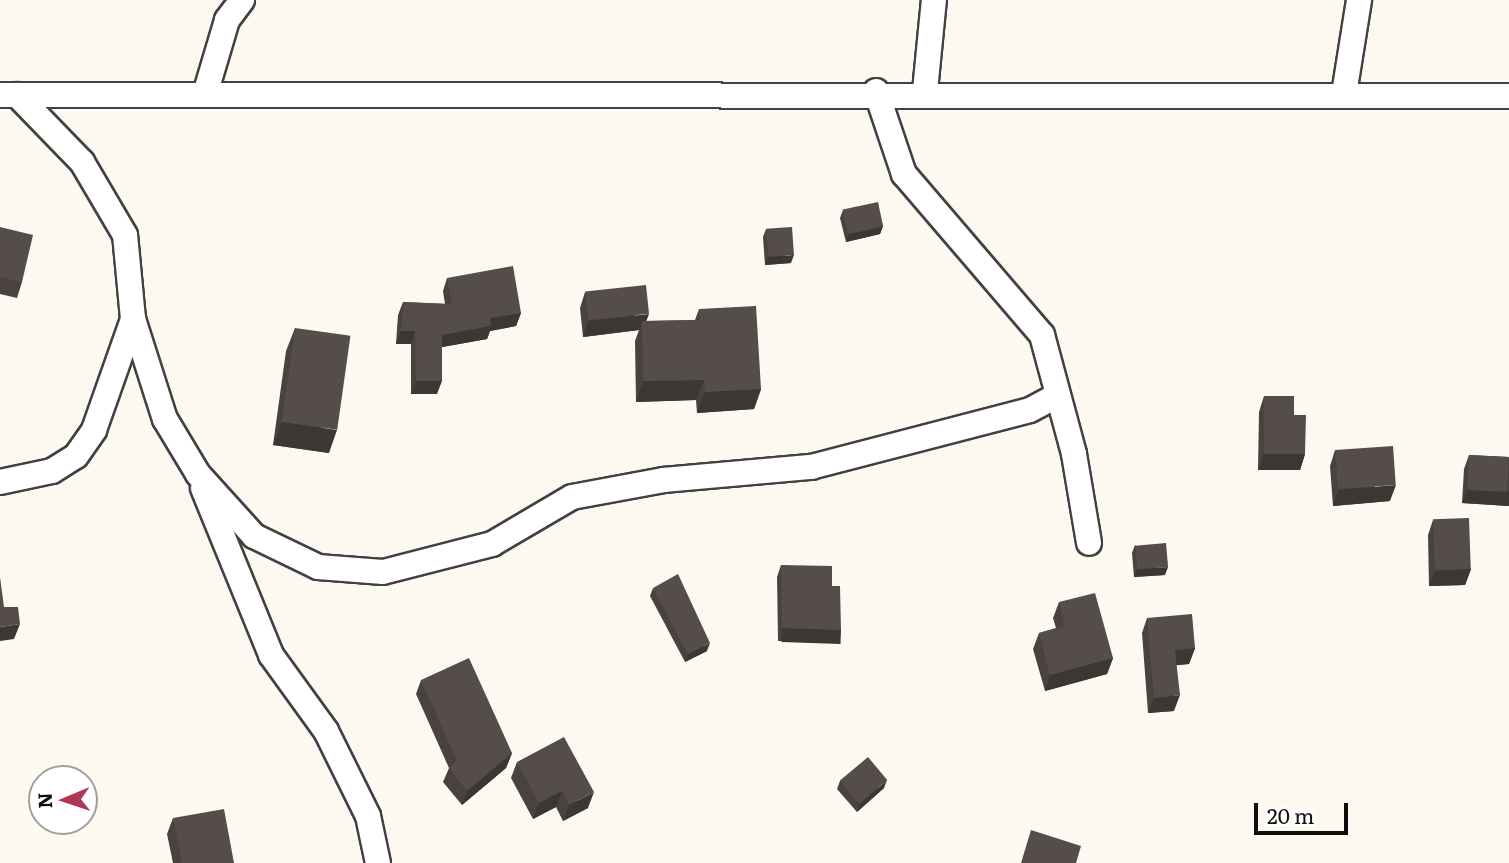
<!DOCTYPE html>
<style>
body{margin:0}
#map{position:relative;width:1509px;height:863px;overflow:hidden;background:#fdf8f0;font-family:Literata,serif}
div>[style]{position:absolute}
.roads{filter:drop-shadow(2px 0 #414141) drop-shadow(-2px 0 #414141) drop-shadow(0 2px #414141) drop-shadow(0 -2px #414141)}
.street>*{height:24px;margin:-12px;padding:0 12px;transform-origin:12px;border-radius:12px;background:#fff}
.wall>*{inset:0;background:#494240}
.shaded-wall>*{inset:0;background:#3c3634;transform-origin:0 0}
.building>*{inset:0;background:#554d4b;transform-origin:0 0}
span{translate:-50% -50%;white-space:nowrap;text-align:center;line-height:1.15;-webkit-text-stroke:7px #fff;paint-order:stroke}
.north{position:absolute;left:28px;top:765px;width:70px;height:70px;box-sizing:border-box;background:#fff;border:2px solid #9f9f9f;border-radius:50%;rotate:268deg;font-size:19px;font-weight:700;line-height:28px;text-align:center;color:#0e0e0e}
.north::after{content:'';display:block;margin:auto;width:24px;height:32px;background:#ac3756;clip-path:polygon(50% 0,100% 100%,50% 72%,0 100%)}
.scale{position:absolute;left:1254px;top:803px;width:94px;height:32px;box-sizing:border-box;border:4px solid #0e0e0e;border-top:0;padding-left:9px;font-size:21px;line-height:24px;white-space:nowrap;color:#0e0e0e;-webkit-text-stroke:5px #fff;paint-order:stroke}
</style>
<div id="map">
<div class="roads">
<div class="street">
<div style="left:206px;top:91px;width:74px;rotate:-73.5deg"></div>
<div style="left:227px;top:20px;width:25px;rotate:-53deg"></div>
<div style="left:876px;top:91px;width:88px;rotate:71.4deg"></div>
<div style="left:904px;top:174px;width:212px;rotate:49.4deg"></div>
<div style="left:1042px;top:335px;width:123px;rotate:74.9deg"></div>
<div style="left:1074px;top:454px;width:90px;rotate:80.4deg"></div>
<div style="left:925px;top:91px;width:91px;rotate:-84.4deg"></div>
<div style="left:1344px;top:94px;width:95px;rotate:-80.9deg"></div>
<div style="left:0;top:95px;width:1509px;rotate:0.04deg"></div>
<div style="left:133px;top:319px;width:105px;rotate:72.3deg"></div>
<div style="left:165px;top:419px;width:64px;rotate:59deg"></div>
<div style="left:198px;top:474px;width:84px;rotate:47.9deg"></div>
<div style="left:254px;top:536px;width:71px;rotate:25.8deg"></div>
<div style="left:318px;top:567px;width:65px;rotate:4.4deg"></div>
<div style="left:383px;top:572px;width:113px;rotate:-14.4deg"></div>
<div style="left:492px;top:544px;width:93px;rotate:-30.4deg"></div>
<div style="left:572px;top:497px;width:94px;rotate:-10.5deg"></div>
<div style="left:664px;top:480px;width:148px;rotate:-5.1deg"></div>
<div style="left:811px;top:467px;width:226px;rotate:-14.6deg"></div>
<div style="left:1030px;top:410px;width:30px;rotate:-28deg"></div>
<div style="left:0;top:482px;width:53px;rotate:-11.9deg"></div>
<div style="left:52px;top:471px;width:28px;rotate:-32deg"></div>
<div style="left:76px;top:456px;width:32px;rotate:-55deg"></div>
<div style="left:94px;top:430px;width:118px;rotate:-70.6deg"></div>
<div style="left:133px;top:319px;width:84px;rotate:-95.4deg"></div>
<div style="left:125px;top:235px;width:85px;rotate:-120.5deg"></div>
<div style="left:82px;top:162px;width:93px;rotate:-134.1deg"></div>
<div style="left:203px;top:488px;width:180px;rotate:67.8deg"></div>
<div style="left:271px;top:655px;width:94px;rotate:54.1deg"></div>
<div style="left:326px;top:731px;width:95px;rotate:63.7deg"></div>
<div style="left:368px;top:816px;width:48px;rotate:78deg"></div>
</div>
</div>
<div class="wall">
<div style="clip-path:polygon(843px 210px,883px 226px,880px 234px,846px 242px,840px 218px)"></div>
<div style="clip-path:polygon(0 227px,22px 282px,17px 298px,0 294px)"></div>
<div style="clip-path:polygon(766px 229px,791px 263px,765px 265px,763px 237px)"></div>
<div style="clip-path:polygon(447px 278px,521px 313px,516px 326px,490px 331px,487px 339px,442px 347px,437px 394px,411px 394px,411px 344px,396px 344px,398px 315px,403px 302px,445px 304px,443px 291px)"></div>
<div style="clip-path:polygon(585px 292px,647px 321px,695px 320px,699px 309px,761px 389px,754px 409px,697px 413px,696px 400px,636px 402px,635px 341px,639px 330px,583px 337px,580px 308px)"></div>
<div style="clip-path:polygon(295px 328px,329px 453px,273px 445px,286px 351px)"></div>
<div style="clip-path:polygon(1264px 396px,1294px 415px,1305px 454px,1300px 470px,1258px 470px,1259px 412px)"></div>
<div style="clip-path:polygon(1335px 450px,1390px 501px,1333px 506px,1330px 466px)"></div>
<div style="clip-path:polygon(1469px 455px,1509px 457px,1509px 506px,1462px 503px,1464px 469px)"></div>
<div style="clip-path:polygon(1433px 520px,1471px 569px,1465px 585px,1429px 586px,1428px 535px)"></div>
<div style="clip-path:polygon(1135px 545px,1165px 575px,1134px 577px,1132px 553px)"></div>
<div style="clip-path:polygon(781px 565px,832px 586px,841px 630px,836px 643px,778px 641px,777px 577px)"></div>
<div style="clip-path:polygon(653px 588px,707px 651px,685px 662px,650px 596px)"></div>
<div style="clip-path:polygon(1059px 602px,1113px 658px,1107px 674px,1045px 691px,1033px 649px,1039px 633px,1056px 628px,1053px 618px)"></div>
<div style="clip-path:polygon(1147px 618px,1195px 648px,1189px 664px,1176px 665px,1174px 711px,1148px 713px,1142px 633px)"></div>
<div style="clip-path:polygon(421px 680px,512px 753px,506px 768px,462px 805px,443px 782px,449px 768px,416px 694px)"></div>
<div style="clip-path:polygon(517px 762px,588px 808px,563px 821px,556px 807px,533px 819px,511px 778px)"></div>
<div style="clip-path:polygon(840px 781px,884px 788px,857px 812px,837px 789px)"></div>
<div style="clip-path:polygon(173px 818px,234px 863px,173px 863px,167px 834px)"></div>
</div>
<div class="shaded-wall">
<div style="clip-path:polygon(883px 226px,880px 234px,846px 242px,849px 234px)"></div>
<div style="clip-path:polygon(794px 255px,791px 263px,765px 265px,768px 257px)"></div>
<div style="clip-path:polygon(521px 313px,516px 326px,490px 331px,487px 339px,437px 348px,442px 335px,490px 318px)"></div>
<div style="clip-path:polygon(649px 314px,643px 330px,642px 321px,639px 330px,583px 337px,588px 321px)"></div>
<div style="clip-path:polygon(401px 331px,415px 331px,411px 344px,396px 344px)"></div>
<div style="clip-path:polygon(704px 380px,696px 400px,636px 402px,643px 381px)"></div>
<div style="clip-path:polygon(416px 381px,442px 381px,437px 394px,411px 394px)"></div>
<div style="clip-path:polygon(761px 389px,754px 409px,697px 413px,705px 392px)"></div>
<div style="clip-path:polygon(282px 422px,337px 430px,329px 453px,273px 445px)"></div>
<div style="clip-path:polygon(1264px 454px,1305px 454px,1300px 470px,1258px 470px)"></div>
<div style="clip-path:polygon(1396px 485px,1390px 501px,1333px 506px,1338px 490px)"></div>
<div style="clip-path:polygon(1467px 490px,1509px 491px,1509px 506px,1462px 503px)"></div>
<div style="clip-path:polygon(1168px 567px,1165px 575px,1134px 577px,1137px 569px)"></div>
<div style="clip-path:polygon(1471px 569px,1465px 585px,1429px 586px,1435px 571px)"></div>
<div style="clip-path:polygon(20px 624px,14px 639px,0 641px,0 627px)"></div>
<div style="left:782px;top:628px;width:59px;height:14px;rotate:2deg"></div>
<div style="clip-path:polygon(710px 643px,707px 651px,685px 662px,688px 654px)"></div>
<div style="clip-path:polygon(1195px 648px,1189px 664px,1169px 666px,1175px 650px)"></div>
<div style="clip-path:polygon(1113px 658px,1107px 674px,1045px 691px,1050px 675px)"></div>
<div style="clip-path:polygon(1180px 695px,1174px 711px,1148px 713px,1154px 698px)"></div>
<div style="clip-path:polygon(512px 753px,506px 768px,462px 805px,467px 791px)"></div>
<div style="clip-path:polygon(887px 780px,884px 788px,857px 812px,860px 804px)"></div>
<div style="clip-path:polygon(562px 791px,556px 807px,533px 819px,539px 803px)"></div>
<div style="clip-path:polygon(594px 792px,588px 808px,563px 821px,569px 805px)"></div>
</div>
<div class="building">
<div style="left:878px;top:202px;width:25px;height:36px;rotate:78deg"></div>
<div style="clip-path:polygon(0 227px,33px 235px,22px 282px,0 277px)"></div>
<div style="left:792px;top:227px;width:28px;height:26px;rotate:86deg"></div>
<div style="clip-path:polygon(513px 266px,521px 313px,490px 318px,491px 326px,442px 335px,442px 381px,416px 381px,415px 331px,401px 331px,403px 302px,452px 304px,447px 278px)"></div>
<div style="left:646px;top:285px;width:29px;height:61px;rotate:84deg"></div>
<div style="clip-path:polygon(756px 306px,761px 389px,705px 392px,704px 380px,643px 381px,642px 321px,700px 320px,699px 309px)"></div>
<div style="left:295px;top:328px;width:56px;height:95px;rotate:8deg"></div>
<div style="clip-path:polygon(1264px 396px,1294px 396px,1294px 415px,1306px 415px,1305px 454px,1264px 454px)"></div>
<div style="left:1393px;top:446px;width:39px;height:58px;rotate:86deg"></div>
<div style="left:1469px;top:455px;width:40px;height:35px;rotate:3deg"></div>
<div style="left:1469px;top:518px;width:51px;height:36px;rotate:88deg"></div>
<div style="left:1166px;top:543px;width:24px;height:31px;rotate:85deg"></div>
<div style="clip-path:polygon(781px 565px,832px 566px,832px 586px,840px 586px,841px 630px,782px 628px)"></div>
<div style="clip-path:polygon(678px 574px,710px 643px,688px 654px,653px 588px)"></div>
<div style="clip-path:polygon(0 577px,4px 607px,18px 607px,20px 624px,0 627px)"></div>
<div style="clip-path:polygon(1095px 593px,1113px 658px,1050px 675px,1039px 633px,1065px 626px,1059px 602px)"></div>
<div style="clip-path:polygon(1192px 614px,1195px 648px,1175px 650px,1180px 695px,1154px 698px,1147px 618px)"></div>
<div style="clip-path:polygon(469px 658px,512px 753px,467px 791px,449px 768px,457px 761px,421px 680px)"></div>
<div style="clip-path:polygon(564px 737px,594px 792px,569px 805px,562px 791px,539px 803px,517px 762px)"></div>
<div style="left:868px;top:757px;width:30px;height:37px;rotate:50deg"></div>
<div style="clip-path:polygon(224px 809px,234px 863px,182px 863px,173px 818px)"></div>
<div style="clip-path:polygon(1031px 830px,1081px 846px,1076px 863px,1021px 863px)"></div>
</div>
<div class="north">N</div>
<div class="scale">20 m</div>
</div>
